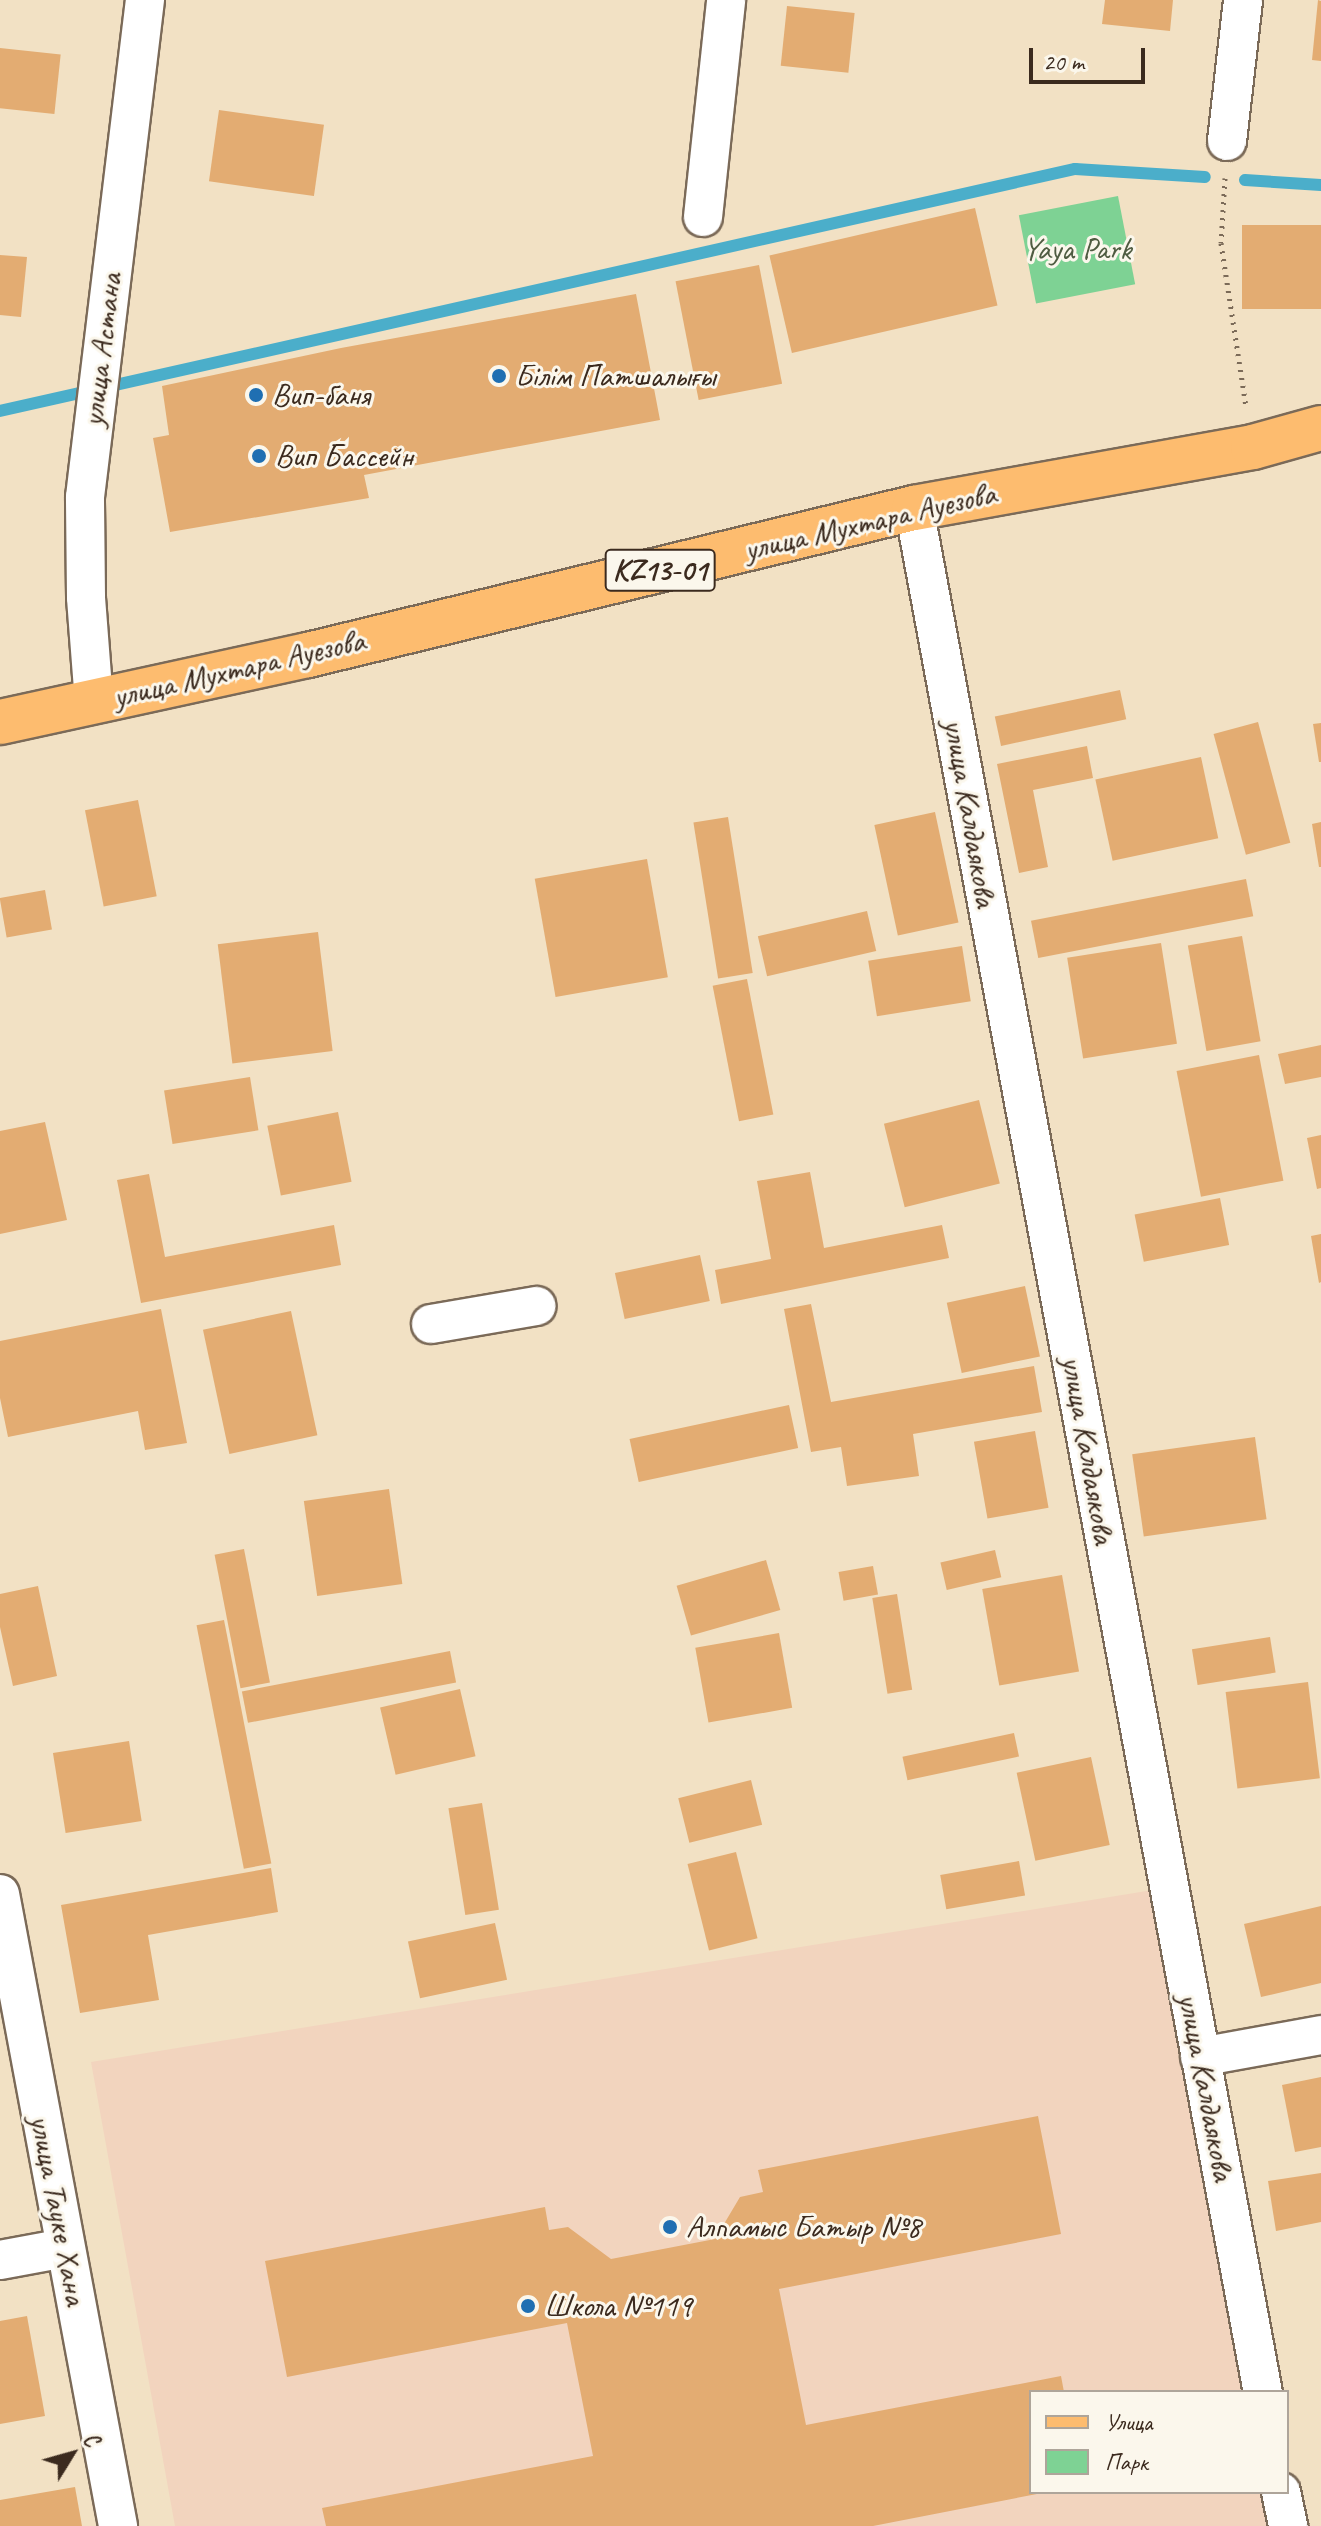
<!DOCTYPE html>
<meta charset="utf-8">
<style>
body{margin:0}
#map{position:relative;width:1321px;height:2526px;overflow:hidden;background:#f2e1c4;font-family:Caveat,sans-serif}
div>[style]{position:absolute}
.built>*{inset:0;background:#f2d4be}
.green>*{inset:0;background:#7ed294;transform-origin:0 0}
.stream>*{height:12px;margin:-6px;padding:0 6px;transform-origin:6px;border-radius:6px;background:#4baeca}
.building>*{inset:0;background:#e3ac72;transform-origin:0 0}
.path>*{height:5px;margin-top:-2.5px;transform-origin:0;background:repeating-linear-gradient(90deg,#7b6a58 0 2px,transparent 0 8px)}
.roads{filter:drop-shadow(2px 0 #7b6a58) drop-shadow(-2px 0 #7b6a58) drop-shadow(0 2px #7b6a58) drop-shadow(0 -2px #7b6a58)}
.minor>*{height:38px;margin:-19px;padding:0 19px;transform-origin:19px;border-radius:19px;background:#fff}
.major>*{height:44px;margin:-22px;padding:0 22px;transform-origin:22px;border-radius:22px;background:#fdbc6f}
.dots>*{width:22px;height:22px;translate:-50% -50%;box-sizing:border-box;border:4px solid #fbf7ec;border-radius:50%}
span{translate:-50% -50%;white-space:nowrap;text-align:center;line-height:1.15;-webkit-text-stroke:6px #fbf7ec;paint-order:stroke}
.shield-label span{padding:2px 6px;background:#fbf7ec;border:2px solid;border-radius:6px;-webkit-text-stroke-width:0}
.shield-label{font-size:30px;color:#3b2a1e;font-weight:700}
.park-label{font-size:32px;color:#4f5c41}
.street-label{font-size:32px;color:#3b2a1e}
.poi-label{font-size:32px;color:#3b2a1e}
.left{translate:0 -50%;text-align:left}
.legend{position:absolute;left:1029px;top:2390px;width:260px;height:104px;box-sizing:border-box;background:#fbf7ec;border:2px solid #aea59a;margin:0;padding:10px 14px;list-style:none;font-size:24px;color:#3b2a1e}
.legend li{display:flex;align-items:center;gap:16px;height:40px}
.legend b{width:40px;border:2px solid #aea59a}
.north{position:absolute;left:32px;top:2414px;width:80px;height:80px;-webkit-text-stroke:6px #fbf7ec;paint-order:stroke;rotate:53deg;font-size:22px;font-weight:700;line-height:32px;text-align:center;color:#3b2a1e}
.north::after{content:'';display:block;margin:auto;width:28px;height:36px;background:#3b2a1e;clip-path:polygon(50% 0,100% 100%,50% 72%,0 100%)}
.scale{position:absolute;left:1029px;top:48px;width:116px;height:36px;box-sizing:border-box;border:4px solid #3b2a1e;border-top:0;padding-left:10px;font-size:24px;line-height:28px;white-space:nowrap;color:#3b2a1e;-webkit-text-stroke:6px #fbf7ec;paint-order:stroke}
</style>
<div id="map">
<div class="built">
<div style="clip-path:polygon(1159px 1889px,1249px 2392px,1031px 2392px,1031px 2492px,1267px 2492px,1273px 2526px,175px 2526px,91px 2062px)"></div>
</div>
<div class="green">
<div style="left:1118px;top:196px;width:90px;height:101px;rotate:79deg"></div>
</div>
<div class="stream">
<div style="left:1245px;top:180px;width:76px;rotate:3.8deg"></div>
<div style="left:0;top:411px;width:1102px;rotate:-12.69deg"></div>
<div style="left:1075px;top:169px;width:130px;rotate:3.5deg"></div>
</div>
<div class="building">
<div style="clip-path:polygon(1105px 0,1173px 0,1170px 31px,1102px 24px)"></div>
<div style="clip-path:polygon(1318px 0,1321px 1px,1321px 61px,1312px 60px)"></div>
<div style="left:787px;top:6px;width:68px;height:60px;rotate:6deg"></div>
<div style="left:0;top:48px;width:61px;height:60px;rotate:6deg"></div>
<div style="left:219px;top:110px;width:106px;height:72px;rotate:8deg"></div>
<div style="left:975px;top:208px;width:100px;height:211px;rotate:77deg"></div>
<div style="left:1321px;top:225px;width:84px;height:79px;rotate:90deg"></div>
<div style="clip-path:polygon(0 255px,27px 257px,21px 317px,0 315px)"></div>
<div style="left:759px;top:265px;width:121px;height:85px;rotate:79deg"></div>
<div style="clip-path:polygon(636px 294px,660px 420px,364px 475px,369px 498px,170px 532px,153px 438px,169px 435px,162px 386px,341px 348px)"></div>
<div style="left:1120px;top:690px;width:30px;height:128px;rotate:78deg"></div>
<div style="left:1258px;top:722px;width:125px;height:46px;rotate:75deg"></div>
<div style="clip-path:polygon(1321px 723px,1321px 762px,1319px 762px,1313px 724px)"></div>
<div style="clip-path:polygon(1087px 746px,1093px 778px,1033px 790px,1048px 867px,1019px 873px,997px 764px)"></div>
<div style="left:1201px;top:757px;width:83px;height:108px;rotate:78deg"></div>
<div style="left:138px;top:800px;width:98px;height:54px;rotate:79deg"></div>
<div style="left:935px;top:812px;width:113px;height:62px;rotate:78deg"></div>
<div style="left:728px;top:817px;width:158px;height:35px;rotate:81deg"></div>
<div style="clip-path:polygon(1321px 822px,1321px 867px,1319px 867px,1312px 824px)"></div>
<div style="left:647px;top:859px;width:120px;height:114px;rotate:80deg"></div>
<div style="left:1246px;top:879px;width:38px;height:219px;rotate:79deg"></div>
<div style="left:45px;top:890px;width:40px;height:46px;rotate:80deg"></div>
<div style="left:867px;top:911px;width:41px;height:112px;rotate:77deg"></div>
<div style="left:318px;top:932px;width:120px;height:101px;rotate:83deg"></div>
<div style="left:1242px;top:936px;width:107px;height:55px;rotate:80deg"></div>
<div style="left:1161px;top:943px;width:102px;height:95px;rotate:81deg"></div>
<div style="left:962px;top:946px;width:56px;height:95px;rotate:81deg"></div>
<div style="left:747px;top:979px;width:138px;height:35px;rotate:79deg"></div>
<div style="clip-path:polygon(1321px 1045px,1321px 1077px,1285px 1084px,1278px 1054px)"></div>
<div style="left:1259px;top:1055px;width:128px;height:84px;rotate:79deg"></div>
<div style="left:250px;top:1077px;width:54px;height:87px;rotate:81deg"></div>
<div style="left:979px;top:1100px;width:86px;height:98px;rotate:76deg"></div>
<div style="left:338px;top:1112px;width:71px;height:72px;rotate:79deg"></div>
<div style="clip-path:polygon(45px 1122px,67px 1220px,0 1234px,0 1131px)"></div>
<div style="clip-path:polygon(1321px 1135px,1321px 1188px,1317px 1189px,1307px 1138px)"></div>
<div style="clip-path:polygon(810px 1172px,824px 1248px,942px 1225px,949px 1258px,721px 1304px,715px 1270px,771px 1259px,757px 1181px)"></div>
<div style="clip-path:polygon(149px 1174px,165px 1257px,334px 1225px,341px 1265px,141px 1303px,117px 1180px)"></div>
<div style="left:1220px;top:1198px;width:48px;height:87px;rotate:79deg"></div>
<div style="clip-path:polygon(1321px 1234px,1321px 1282px,1319px 1283px,1311px 1236px)"></div>
<div style="left:700px;top:1255px;width:47px;height:87px;rotate:78deg"></div>
<div style="left:1025px;top:1286px;width:72px;height:80px;rotate:78deg"></div>
<div style="clip-path:polygon(811px 1304px,831px 1402px,1034px 1366px,1042px 1412px,913px 1434px,919px 1476px,847px 1486px,841px 1447px,811px 1452px,784px 1309px)"></div>
<div style="clip-path:polygon(161px 1309px,187px 1443px,145px 1450px,138px 1411px,8px 1437px,0 1398px,0 1341px)"></div>
<div style="left:291px;top:1311px;width:127px;height:90px;rotate:78deg"></div>
<div style="left:789px;top:1405px;width:44px;height:163px;rotate:78deg"></div>
<div style="left:1035px;top:1431px;width:78px;height:62px;rotate:80deg"></div>
<div style="left:1255px;top:1437px;width:83px;height:124px;rotate:82deg"></div>
<div style="left:389px;top:1489px;width:96px;height:86px;rotate:82deg"></div>
<div style="left:244px;top:1549px;width:136px;height:30px;rotate:79deg"></div>
<div style="left:995px;top:1550px;width:28px;height:56px;rotate:77deg"></div>
<div style="left:766px;top:1560px;width:52px;height:93px;rotate:74deg"></div>
<div style="left:873px;top:1566px;width:29px;height:35px;rotate:80deg"></div>
<div style="left:1062px;top:1575px;width:98px;height:81px;rotate:80deg"></div>
<div style="clip-path:polygon(38px 1586px,57px 1676px,13px 1686px,0 1627px,0 1594px)"></div>
<div style="left:897px;top:1594px;width:97px;height:25px;rotate:81deg"></div>
<div style="left:224px;top:1620px;width:248px;height:28px;rotate:79deg"></div>
<div style="left:779px;top:1633px;width:76px;height:85px;rotate:80deg"></div>
<div style="left:1270px;top:1637px;width:36px;height:79px;rotate:81deg"></div>
<div style="left:450px;top:1651px;width:32px;height:212px;rotate:79deg"></div>
<div style="left:1308px;top:1682px;width:97px;height:83px;rotate:83deg"></div>
<div style="left:460px;top:1689px;width:69px;height:82px;rotate:77deg"></div>
<div style="left:1014px;top:1733px;width:24px;height:114px;rotate:78deg"></div>
<div style="left:129px;top:1741px;width:81px;height:77px;rotate:81deg"></div>
<div style="left:1091px;top:1757px;width:90px;height:76px;rotate:78deg"></div>
<div style="left:751px;top:1780px;width:46px;height:75px;rotate:76deg"></div>
<div style="left:482px;top:1803px;width:108px;height:34px;rotate:81deg"></div>
<div style="left:736px;top:1852px;width:89px;height:50px;rotate:76deg"></div>
<div style="left:1019px;top:1861px;width:35px;height:80px;rotate:80deg"></div>
<div style="clip-path:polygon(271px 1868px,278px 1912px,148px 1935px,159px 2000px,80px 2013px,61px 1905px)"></div>
<div style="clip-path:polygon(1321px 1906px,1321px 1983px,1261px 1997px,1244px 1924px)"></div>
<div style="left:495px;top:1923px;width:58px;height:89px;rotate:78deg"></div>
<div style="clip-path:polygon(1321px 2077px,1321px 2147px,1295px 2152px,1282px 2085px)"></div>
<div style="clip-path:polygon(1038px 2116px,1061px 2234px,779px 2289px,806px 2425px,1061px 2376px,1064px 2392px,1031px 2392px,1031px 2492px,1042px 2493px,873px 2526px,326px 2526px,322px 2508px,593px 2456px,567px 2323px,287px 2377px,265px 2261px,545px 2207px,549px 2230px,568px 2227px,611px 2259px,715px 2239px,740px 2197px,763px 2192px,758px 2170px)"></div>
<div style="clip-path:polygon(1321px 2173px,1321px 2222px,1276px 2231px,1268px 2181px)"></div>
<div style="clip-path:polygon(27px 2316px,45px 2416px,0 2424px,0 2321px)"></div>
<div style="clip-path:polygon(75px 2487px,82px 2526px,0 2526px,0 2500px)"></div>
</div>
<div class="path">
<div style="left:1225px;top:178px;width:65px;rotate:93.5deg"></div>
<div style="left:1221px;top:243px;width:165px;rotate:81.3deg"></div>
</div>
<div class="roads">
<div class="minor">
<div style="left:1227px;top:141px;width:142px;rotate:-83.5deg"></div>
<div style="left:703px;top:217px;width:218px;rotate:-83.9deg"></div>
<div style="left:914px;top:508px;width:1916px;rotate:79.51deg"></div>
<div style="left:94px;top:702px;width:105px;rotate:-94.4deg"></div>
<div style="left:86px;top:597px;width:100px;rotate:-90.6deg"></div>
<div style="left:85px;top:497px;width:501px;rotate:-83.12deg"></div>
<div style="left:431px;top:1324px;width:107px;rotate:-9.7deg"></div>
<div style="left:0;top:1894px;width:643px;rotate:79.42deg"></div>
<div style="left:1200px;top:2057px;width:123px;rotate:-10.3deg"></div>
<div style="left:0;top:2260px;width:66px;rotate:-10.5deg"></div>
<div style="left:1281px;top:2492px;width:35px;rotate:78deg"></div>
</div>
<div class="major">
<div style="left:0;top:722px;width:315px;rotate:-12.3deg"></div>
<div style="left:308px;top:655px;width:624px;rotate:-13.64deg"></div>
<div style="left:914px;top:508px;width:344px;rotate:-10.2deg"></div>
<div style="left:1253px;top:447px;width:71px;rotate:-15.6deg"></div>
</div>
</div>
<div class="dots">
<div style="left:499px;top:376px;background:#1f6fb2"></div>
<div style="left:256px;top:395px;background:#1f6fb2"></div>
<div style="left:259px;top:456px;background:#1f6fb2"></div>
<div style="left:670px;top:2227px;background:#1f6fb2"></div>
<div style="left:528px;top:2306px;background:#1f6fb2"></div>
</div>
<div class="shield-label">
<span style="left:660px;top:570px">KZ13-01</span>
</div>
<div class="park-label">
<span style="left:1077px;top:249px">Yaya Park</span>
</div>
<div class="street-label">
<span style="left:102px;top:350px;rotate:-83deg">улица Астана</span>
<span style="left:870px;top:522px;rotate:-13deg">улица Мухтара Ауезова</span>
<span style="left:239px;top:669px;rotate:-13deg">улица Мухтара Ауезова</span>
<span style="left:970px;top:813px;rotate:80deg">улица Калдаякова</span>
<span style="left:1088px;top:1450px;rotate:80deg">улица Калдаякова</span>
<span style="left:1206px;top:2087px;rotate:79deg">улица Калдаякова</span>
<span style="left:58px;top:2210px;rotate:79deg">улица Тауке Хана</span>
</div>
<div class="poi-label">
<span class="left" style="left:515px;top:376px">Білім Патшалығы</span>
<span class="left" style="left:272px;top:395px">Вип-баня</span>
<span class="left" style="left:275px;top:456px">Вип Бассейн</span>
<span class="left" style="left:686px;top:2227px">Алпамыс Батыр №8</span>
<span class="left" style="left:544px;top:2306px">Школа №119</span>
</div>
<ul class="legend">
<li><b style="height:10px;background:#fdbc6f"></b>Улица</li>
<li><b style="height:22px;background:#7ed294"></b>Парк</li>
</ul>
<div class="north">С</div>
<div class="scale">20 m</div>
</div>
